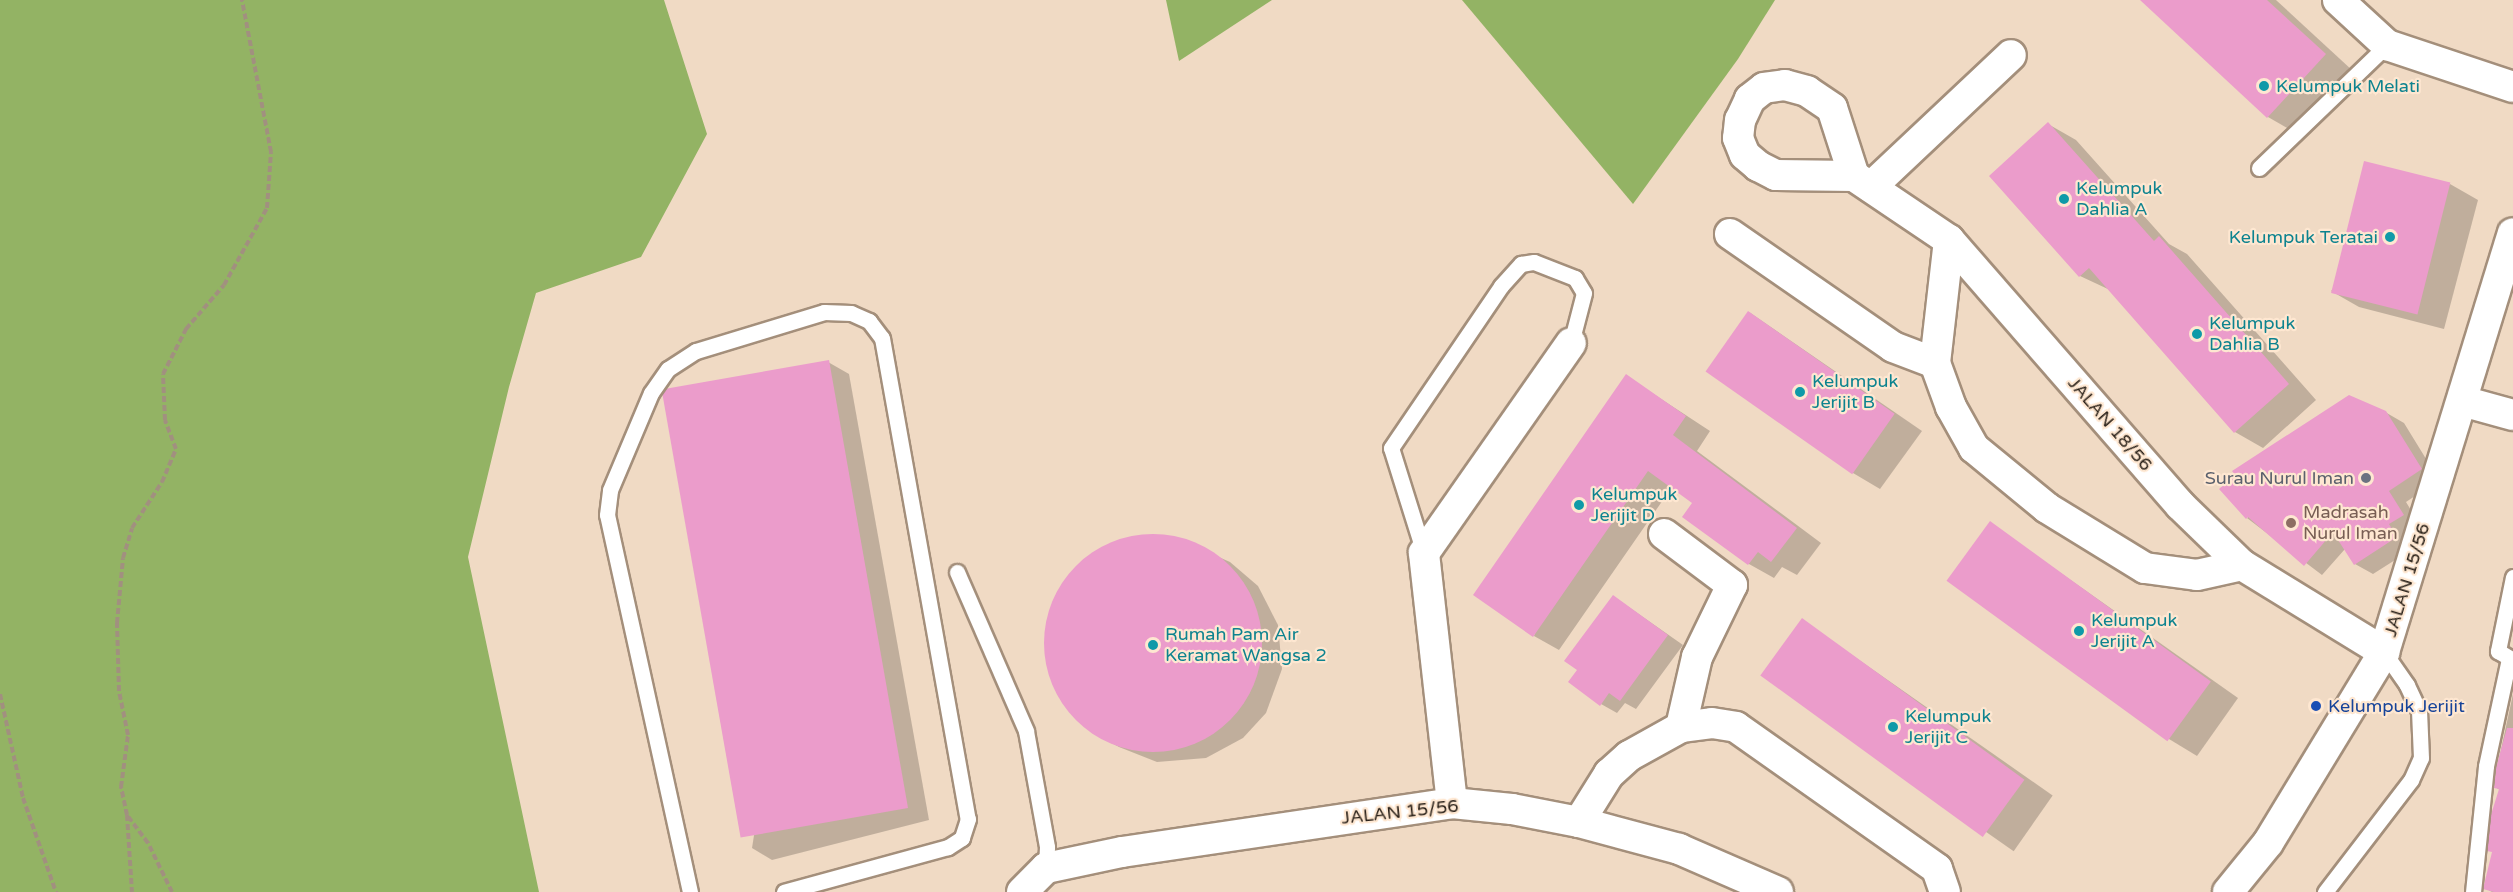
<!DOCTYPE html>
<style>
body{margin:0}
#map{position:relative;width:2513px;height:892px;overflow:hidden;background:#f0dac4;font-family:"Varela Round",sans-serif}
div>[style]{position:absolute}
.forest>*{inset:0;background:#93b364}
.shadow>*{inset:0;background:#0003;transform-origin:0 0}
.building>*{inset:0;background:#eb9ccb;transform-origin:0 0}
.round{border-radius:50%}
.path>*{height:4px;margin-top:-2px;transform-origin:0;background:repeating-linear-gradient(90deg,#a1907f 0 6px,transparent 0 9px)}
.roads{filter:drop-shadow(2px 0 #a48f7b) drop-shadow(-2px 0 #a48f7b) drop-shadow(0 2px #a48f7b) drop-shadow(0 -2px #a48f7b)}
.lane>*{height:15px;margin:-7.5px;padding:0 7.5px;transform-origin:7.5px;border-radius:7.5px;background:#fff}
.street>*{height:30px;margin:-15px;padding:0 15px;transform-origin:15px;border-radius:15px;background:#fff}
.dots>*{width:16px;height:16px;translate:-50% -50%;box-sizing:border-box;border:3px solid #fee7d1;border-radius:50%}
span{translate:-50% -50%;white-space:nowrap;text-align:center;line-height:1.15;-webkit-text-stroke:4.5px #fee7d1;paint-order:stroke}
.culture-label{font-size:18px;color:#0d838f}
.left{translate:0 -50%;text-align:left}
.right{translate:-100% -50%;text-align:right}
.street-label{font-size:18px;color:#292018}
.worship-label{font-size:18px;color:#5b616d}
.education-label{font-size:18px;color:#785e54}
.transit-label{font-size:18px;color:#164399}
</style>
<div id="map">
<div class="forest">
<div style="clip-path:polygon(0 0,664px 0,707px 134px,641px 257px,536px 293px,509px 387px,468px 557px,539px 892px,0 892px)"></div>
<div style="clip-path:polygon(1166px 0,1272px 0,1179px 61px)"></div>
<div style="clip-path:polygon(1462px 0,1775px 0,1738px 59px,1633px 204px)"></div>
</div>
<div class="shadow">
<div style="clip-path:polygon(2142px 0,2276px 0,2353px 71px,2296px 133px,2268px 117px)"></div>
<div style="clip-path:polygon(2048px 124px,2076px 140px,2169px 244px,2187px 254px,2316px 400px,2263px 448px,2235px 432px,2110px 290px,2080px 276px)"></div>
<div style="clip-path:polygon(2450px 184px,2478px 200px,2444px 329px,2359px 307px,2331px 291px)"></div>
<div style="clip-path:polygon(1749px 312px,1922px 431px,1880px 489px,1853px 473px)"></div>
<div style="clip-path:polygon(828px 362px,849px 374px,929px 820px,772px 860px,752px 848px)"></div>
<div style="clip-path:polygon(1626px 376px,1710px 431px,1697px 451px,1821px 543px,1797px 575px,1782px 567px,1774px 578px,1749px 564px,1694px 503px,1672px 487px,1559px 650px,1534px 636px)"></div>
<div style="clip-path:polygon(2385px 412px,2404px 423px,2439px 480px,2406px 502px,2420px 525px,2414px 548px,2373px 574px,2355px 564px,2345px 549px,2322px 575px,2247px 518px)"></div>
<div style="clip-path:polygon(1990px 523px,2238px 698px,2197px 756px,2169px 739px)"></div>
<div style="clip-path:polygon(1134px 537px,1173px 537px,1230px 562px,1258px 586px,1278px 625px,1282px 669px,1266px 713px,1243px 738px,1206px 758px,1157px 762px,1119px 747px,1097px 735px,1065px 705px,1050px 671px,1047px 628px,1062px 587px,1094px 553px)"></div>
<div style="clip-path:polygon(1613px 596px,1683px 645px,1636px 709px,1625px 703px,1617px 713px,1601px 704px,1579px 670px)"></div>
<div style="left:1802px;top:620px;width:306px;height:68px;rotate:35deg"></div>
<div style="clip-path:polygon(2513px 694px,2513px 892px,2492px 892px,2485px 888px,2494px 853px,2500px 790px,2495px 787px,2497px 768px)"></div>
</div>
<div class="building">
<div style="clip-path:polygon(2140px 0,2267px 0,2326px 54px,2267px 118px)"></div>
<div style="clip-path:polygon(2048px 122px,2154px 241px,2159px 236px,2289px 384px,2234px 433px,2089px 268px,2079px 277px,1989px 176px)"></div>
<div style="left:2364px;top:161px;width:89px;height:136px;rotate:14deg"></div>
<div style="left:1748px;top:311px;width:179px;height:74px;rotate:35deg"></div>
<div style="left:829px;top:360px;width:455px;height:170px;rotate:80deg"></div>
<div style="clip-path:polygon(1626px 374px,1686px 416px,1673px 435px,1797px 528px,1771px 562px,1758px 552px,1748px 565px,1682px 517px,1692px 503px,1648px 471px,1533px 637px,1473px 595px)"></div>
<div style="clip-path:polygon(2349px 395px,2386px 411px,2422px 469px,2389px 491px,2404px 515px,2389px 524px,2397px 537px,2354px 565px,2333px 532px,2304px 566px,2248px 517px,2246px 519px,2219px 489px,2235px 475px,2232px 471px)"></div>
<div style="left:1990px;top:521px;width:273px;height:74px;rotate:36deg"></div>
<div class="round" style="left:1044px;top:534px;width:218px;height:218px"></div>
<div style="clip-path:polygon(1613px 595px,1668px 635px,1620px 701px,1609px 693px,1600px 706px,1568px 682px,1577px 670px,1564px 661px)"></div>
<div style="left:1802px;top:618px;width:275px;height:71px;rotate:36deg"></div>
<div style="clip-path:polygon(2507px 728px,2513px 728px,2513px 892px,2494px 892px,2483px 889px,2492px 852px,2487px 851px,2490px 818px,2499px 789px,2494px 788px,2496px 768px)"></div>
</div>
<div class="path">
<div style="left:0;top:694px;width:107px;rotate:77.5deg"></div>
<div style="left:23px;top:798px;width:100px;rotate:70.7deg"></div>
<div style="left:127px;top:815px;width:77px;rotate:86.3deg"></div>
<div style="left:172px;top:892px;width:55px;rotate:-116.1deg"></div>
<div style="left:148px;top:843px;width:35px;rotate:-127deg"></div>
<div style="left:127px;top:815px;width:29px;rotate:-102deg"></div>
<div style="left:121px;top:787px;width:52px;rotate:-82.3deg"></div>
<div style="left:128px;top:735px;width:45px;rotate:-101.6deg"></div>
<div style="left:119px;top:691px;width:68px;rotate:-91.7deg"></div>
<div style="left:117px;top:623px;width:65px;rotate:-84.7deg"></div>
<div style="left:123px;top:558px;width:31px;rotate:-73deg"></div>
<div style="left:132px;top:528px;width:55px;rotate:-56.9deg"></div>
<div style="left:162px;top:482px;width:36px;rotate:-67deg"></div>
<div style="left:176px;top:449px;width:31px;rotate:-111deg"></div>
<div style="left:165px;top:420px;width:46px;rotate:-92.5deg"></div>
<div style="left:163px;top:374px;width:51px;rotate:-62.9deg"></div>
<div style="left:186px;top:329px;width:58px;rotate:-49.2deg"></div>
<div style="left:224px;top:285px;width:88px;rotate:-60.8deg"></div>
<div style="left:267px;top:208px;width:56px;rotate:-85.9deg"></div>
<div style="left:271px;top:152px;width:155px;rotate:-100.8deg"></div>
</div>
<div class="roads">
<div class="lane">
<div style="left:2259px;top:168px;width:178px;rotate:-43.9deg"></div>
<div style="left:1424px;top:553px;width:110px;rotate:-107.4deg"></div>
<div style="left:1391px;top:448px;width:196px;rotate:-55.8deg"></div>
<div style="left:1501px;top:286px;width:30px;rotate:-48deg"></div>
<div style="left:1521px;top:264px;width:13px;rotate:-9deg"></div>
<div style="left:1534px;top:262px;width:44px;rotate:21.3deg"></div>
<div style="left:1575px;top:278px;width:17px;rotate:59deg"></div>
<div style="left:1584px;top:293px;width:52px;rotate:104.6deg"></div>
<div style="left:957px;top:572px;width:173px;rotate:66.5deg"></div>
<div style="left:1026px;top:731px;width:118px;rotate:79.7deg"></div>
<div style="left:1047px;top:847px;width:21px;rotate:93deg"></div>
<div style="left:2513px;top:577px;width:76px;rotate:101.5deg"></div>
<div style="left:2498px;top:651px;width:17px;rotate:31deg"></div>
<div style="left:690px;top:892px;width:386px;rotate:-102.4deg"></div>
<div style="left:607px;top:515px;width:25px;rotate:-83deg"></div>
<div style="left:610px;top:490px;width:105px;rotate:-67.1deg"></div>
<div style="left:651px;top:393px;width:29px;rotate:-55deg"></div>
<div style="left:668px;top:369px;width:33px;rotate:-33deg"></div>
<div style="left:696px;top:351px;width:134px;rotate:-16.9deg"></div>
<div style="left:824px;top:312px;width:27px;rotate:2deg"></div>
<div style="left:851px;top:313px;width:20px;rotate:24deg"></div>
<div style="left:869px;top:321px;width:21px;rotate:53deg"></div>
<div style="left:882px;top:338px;width:489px;rotate:79.9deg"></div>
<div style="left:968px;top:819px;width:20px;rotate:108deg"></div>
<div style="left:962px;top:838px;width:17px;rotate:147deg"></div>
<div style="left:948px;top:847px;width:170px;rotate:164.7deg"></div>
<div style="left:2325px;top:892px;width:141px;rotate:-52.5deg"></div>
<div style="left:2411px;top:780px;width:24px;rotate:-66deg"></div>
<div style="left:2421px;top:758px;width:47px;rotate:-92.4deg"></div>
<div style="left:2419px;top:711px;width:29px;rotate:-115deg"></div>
<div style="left:2407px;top:685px;width:40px;rotate:-124.9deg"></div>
<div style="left:2473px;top:892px;width:127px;rotate:-84.1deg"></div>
<div style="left:2486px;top:766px;width:109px;rotate:-77.9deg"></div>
</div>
<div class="street">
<div style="left:2338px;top:0;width:67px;rotate:42.6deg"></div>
<div style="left:2387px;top:45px;width:133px;rotate:18.4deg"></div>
<div style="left:1854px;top:176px;width:71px;rotate:-107.9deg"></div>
<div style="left:1832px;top:108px;width:30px;rotate:-146deg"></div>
<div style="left:1807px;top:91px;width:23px;rotate:-165deg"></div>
<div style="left:1785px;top:85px;width:21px;rotate:172deg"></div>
<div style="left:1764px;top:88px;width:18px;rotate:142deg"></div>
<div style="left:1750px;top:99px;width:23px;rotate:115deg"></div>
<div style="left:1740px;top:120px;width:18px;rotate:96deg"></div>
<div style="left:1738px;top:138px;width:18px;rotate:68deg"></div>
<div style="left:1745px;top:155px;width:17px;rotate:40deg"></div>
<div style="left:1758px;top:166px;width:20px;rotate:27deg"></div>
<div style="left:1776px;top:175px;width:78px;rotate:0.7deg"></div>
<div style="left:1854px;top:176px;width:115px;rotate:34deg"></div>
<div style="left:1949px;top:240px;width:352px;rotate:48.9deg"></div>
<div style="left:2180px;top:505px;width:86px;rotate:44.1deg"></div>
<div style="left:2242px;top:565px;width:167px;rotate:31.5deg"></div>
<div style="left:1871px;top:187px;width:192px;rotate:-43.3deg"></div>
<div style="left:1730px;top:234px;width:198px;rotate:34.7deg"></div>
<div style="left:1893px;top:347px;width:45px;rotate:20.9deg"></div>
<div style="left:1949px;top:240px;width:124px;rotate:96.5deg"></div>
<div style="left:1935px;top:363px;width:47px;rotate:70deg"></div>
<div style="left:1951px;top:407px;width:47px;rotate:60.7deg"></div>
<div style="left:1974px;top:448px;width:94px;rotate:39.4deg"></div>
<div style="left:2047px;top:508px;width:115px;rotate:31.5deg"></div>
<div style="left:2145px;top:568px;width:52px;rotate:7.7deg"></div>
<div style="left:2197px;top:575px;width:46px;rotate:-12.5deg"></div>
<div style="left:2462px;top:401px;width:53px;rotate:15.4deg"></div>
<div style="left:1664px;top:534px;width:85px;rotate:36.9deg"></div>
<div style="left:1732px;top:585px;width:80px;rotate:115.9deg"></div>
<div style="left:1697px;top:657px;width:72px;rotate:102.9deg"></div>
<div style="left:1452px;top:803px;width:252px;rotate:-96.4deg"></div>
<div style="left:1424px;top:553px;width:256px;rotate:-55deg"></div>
<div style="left:1579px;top:822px;width:57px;rotate:-58deg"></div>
<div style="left:1609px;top:774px;width:27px;rotate:-42deg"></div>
<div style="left:1629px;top:756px;width:60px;rotate:-29.1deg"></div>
<div style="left:1681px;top:727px;width:31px;rotate:-7deg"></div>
<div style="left:1712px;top:723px;width:24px;rotate:9deg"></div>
<div style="left:1736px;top:727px;width:246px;rotate:35.2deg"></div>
<div style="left:1937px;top:869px;width:24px;rotate:71deg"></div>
<div style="left:1022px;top:892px;width:34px;rotate:-45deg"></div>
<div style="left:1046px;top:868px;width:78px;rotate:-11.9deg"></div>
<div style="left:1122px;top:852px;width:334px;rotate:-8.4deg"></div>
<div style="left:1452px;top:803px;width:60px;rotate:5.7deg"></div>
<div style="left:1512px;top:809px;width:68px;rotate:11deg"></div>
<div style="left:1579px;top:822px;width:104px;rotate:15.1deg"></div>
<div style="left:1679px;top:849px;width:108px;rotate:23.5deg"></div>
<div style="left:2228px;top:892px;width:63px;rotate:-50.8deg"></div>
<div style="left:2268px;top:843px;width:223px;rotate:-58.7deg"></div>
<div style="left:2384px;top:652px;width:438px;rotate:-72.9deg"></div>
</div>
</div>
<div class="dots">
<div style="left:2264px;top:86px;background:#0f9aa8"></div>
<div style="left:2064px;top:199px;background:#0f9aa8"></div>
<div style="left:2390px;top:237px;background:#0f9aa8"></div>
<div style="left:2197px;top:334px;background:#0f9aa8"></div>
<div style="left:1800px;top:392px;background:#0f9aa8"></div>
<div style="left:2366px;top:478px;background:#6b7280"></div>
<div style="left:1579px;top:505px;background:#0f9aa8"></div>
<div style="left:2291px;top:523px;background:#8d6e63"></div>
<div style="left:2079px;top:631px;background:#0f9aa8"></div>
<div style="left:1153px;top:645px;background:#0f9aa8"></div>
<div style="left:2316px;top:706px;background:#1a4fb4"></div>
<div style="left:1893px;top:727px;background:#0f9aa8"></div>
</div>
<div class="culture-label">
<span class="left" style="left:2276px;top:86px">Kelumpuk Melati</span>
<span class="left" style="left:2076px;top:199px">Kelumpuk<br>Dahlia A</span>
<span class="right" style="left:2378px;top:237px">Kelumpuk Teratai</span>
<span class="left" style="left:2209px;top:334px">Kelumpuk<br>Dahlia B</span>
<span class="left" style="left:1812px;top:392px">Kelumpuk<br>Jerijit B</span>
<span class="left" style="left:1591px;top:505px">Kelumpuk<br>Jerijit D</span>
<span class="left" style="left:2091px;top:631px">Kelumpuk<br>Jerijit A</span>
<span class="left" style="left:1165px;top:645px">Rumah Pam Air<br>Keramat Wangsa 2</span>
<span class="left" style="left:1905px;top:727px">Kelumpuk<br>Jerijit C</span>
</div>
<div class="street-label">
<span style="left:2110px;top:424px;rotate:49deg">JALAN 18/56</span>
<span style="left:2407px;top:580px;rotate:-73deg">JALAN 15/56</span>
<span style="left:1400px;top:812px;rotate:-6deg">JALAN 15/56</span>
</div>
<div class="worship-label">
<span class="right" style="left:2354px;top:478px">Surau Nurul Iman</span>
</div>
<div class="education-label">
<span class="left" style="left:2303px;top:523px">Madrasah<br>Nurul Iman</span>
</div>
<div class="transit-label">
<span class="left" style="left:2328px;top:706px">Kelumpuk Jerijit</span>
</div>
</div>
